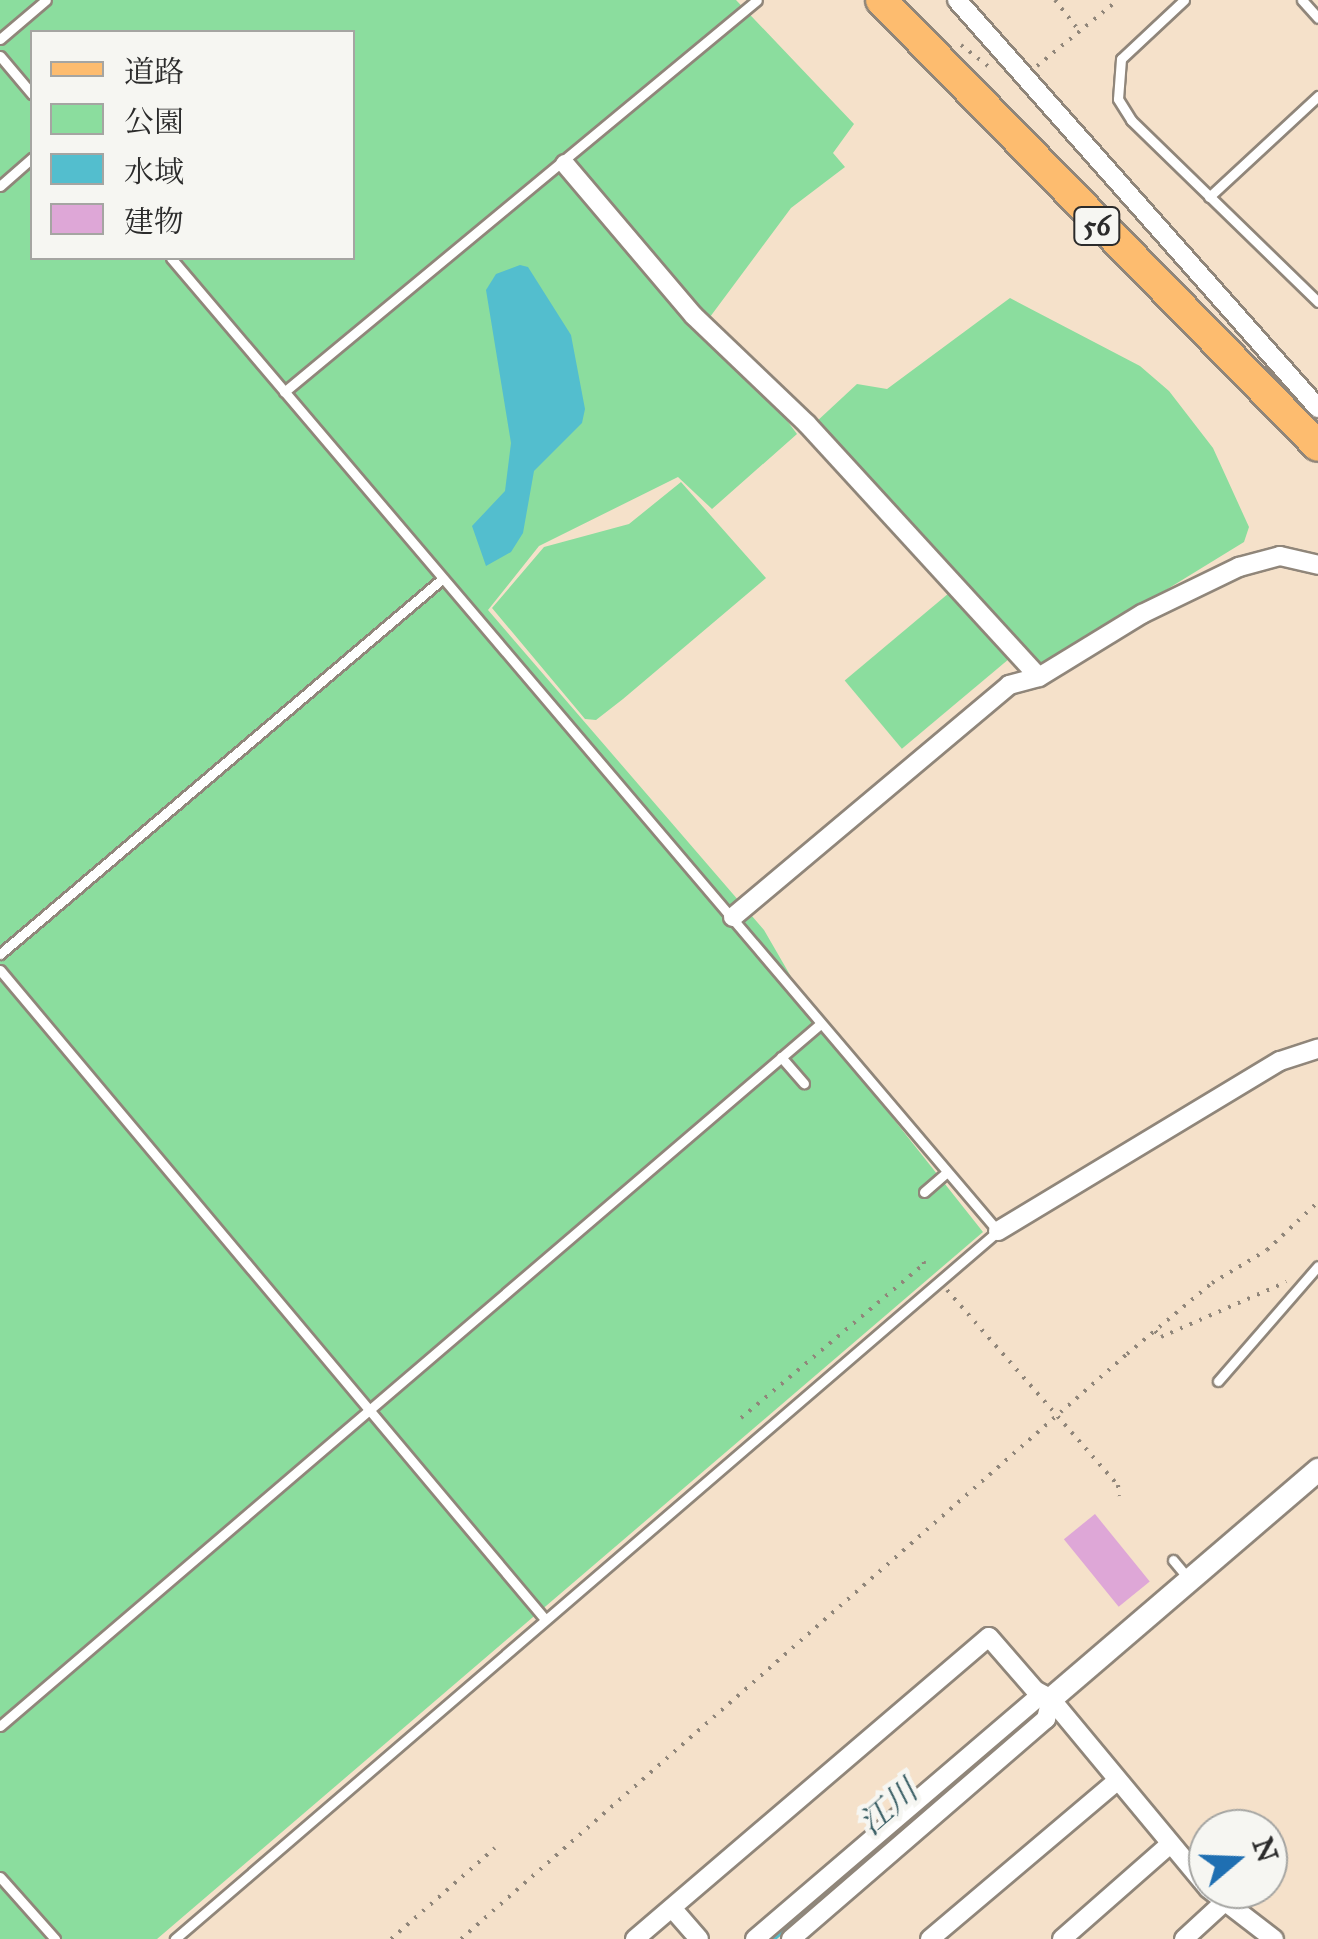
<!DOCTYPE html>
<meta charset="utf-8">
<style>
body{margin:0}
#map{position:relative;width:1318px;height:1939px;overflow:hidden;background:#f5e1ca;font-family:"IM FELL Great Primer","Noto Serif JP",serif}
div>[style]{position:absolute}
.green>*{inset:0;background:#8bdd9e;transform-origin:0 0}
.water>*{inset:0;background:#53bece}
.stream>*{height:5px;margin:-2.5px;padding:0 2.5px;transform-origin:2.5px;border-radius:2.5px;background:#53bece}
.building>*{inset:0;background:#dea7d7;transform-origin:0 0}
.path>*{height:4px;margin-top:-2px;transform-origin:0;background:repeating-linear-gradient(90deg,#90867a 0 2.5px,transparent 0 10.5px)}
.roads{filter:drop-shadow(2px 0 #90867a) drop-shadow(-2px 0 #90867a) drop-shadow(0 2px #90867a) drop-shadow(0 -2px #90867a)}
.service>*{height:9px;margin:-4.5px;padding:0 4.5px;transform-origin:4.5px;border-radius:4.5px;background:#fff}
.minor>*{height:18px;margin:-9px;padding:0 9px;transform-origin:9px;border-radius:9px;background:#fff}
.tertiary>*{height:22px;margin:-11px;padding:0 11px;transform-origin:11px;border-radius:11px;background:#fff}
.primary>*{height:30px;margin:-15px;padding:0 15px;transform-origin:15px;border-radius:15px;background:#fdbc6f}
span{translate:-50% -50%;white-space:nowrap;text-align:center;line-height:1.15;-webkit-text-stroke:9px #f6f6f2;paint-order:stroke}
.shield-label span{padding:2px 8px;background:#f6f6f2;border:2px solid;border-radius:8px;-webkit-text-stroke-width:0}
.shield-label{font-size:28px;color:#2b2b2b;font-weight:700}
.water-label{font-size:32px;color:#395e64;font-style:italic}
.legend{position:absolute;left:30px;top:30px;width:325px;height:230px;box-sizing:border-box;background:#f6f6f2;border:2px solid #a5a5a2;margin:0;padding:12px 18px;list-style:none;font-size:30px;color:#2b2b2b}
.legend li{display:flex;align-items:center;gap:20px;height:50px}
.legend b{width:50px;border:2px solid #a5a5a2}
.north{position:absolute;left:1188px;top:1809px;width:100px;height:100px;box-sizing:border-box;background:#f6f6f2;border:2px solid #a5a5a2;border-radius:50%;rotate:71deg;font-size:28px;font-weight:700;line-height:40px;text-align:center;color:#2b2b2b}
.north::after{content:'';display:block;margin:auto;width:35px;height:45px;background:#1f6fb2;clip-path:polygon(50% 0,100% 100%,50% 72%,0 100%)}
</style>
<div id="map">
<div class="green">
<div style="clip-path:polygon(evenodd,0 0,736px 0,854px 124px,833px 153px,845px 167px,791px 208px,710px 317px,797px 434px,712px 509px,678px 477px,539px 546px,488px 610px,764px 930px,819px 1025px,983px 1232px,157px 1939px,0 1939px,0 0,32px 32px,352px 32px,352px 258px,32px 258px,32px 32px)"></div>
<div style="clip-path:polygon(1010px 298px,1140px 366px,1169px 391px,1213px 448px,1249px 527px,1244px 542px,1042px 666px,815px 423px,857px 384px,887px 389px)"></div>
<div style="clip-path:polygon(681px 482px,766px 578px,623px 699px,596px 720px,585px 719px,492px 608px,544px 547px,629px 524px)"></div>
<div style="left:955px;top:588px;width:89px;height:144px;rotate:50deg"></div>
</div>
<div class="water">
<div style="clip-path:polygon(520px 265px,528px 267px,571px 335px,585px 409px,582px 423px,534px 471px,523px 533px,511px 552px,486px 566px,472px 526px,505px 491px,511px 443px,486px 290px,496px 274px)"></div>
</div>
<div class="stream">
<div style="left:772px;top:1939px;width:348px;rotate:-40.7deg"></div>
</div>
<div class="building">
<div style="left:1095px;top:1514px;width:87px;height:40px;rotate:51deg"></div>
</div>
<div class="path">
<div style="left:1055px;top:0;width:41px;rotate:52deg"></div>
<div style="left:961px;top:45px;width:41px;rotate:38deg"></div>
<div style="left:1037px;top:66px;width:104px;rotate:-39.2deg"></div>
<div style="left:947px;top:1290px;width:259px;rotate:48.8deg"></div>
<div style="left:1118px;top:1485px;width:11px;rotate:85deg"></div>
<div style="left:1155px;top:1331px;width:8px;rotate:45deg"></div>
<div style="left:1161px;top:1337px;width:137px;rotate:-23.7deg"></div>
<div style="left:741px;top:1418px;width:239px;rotate:-40.1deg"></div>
<div style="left:924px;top:1264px;width:10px;rotate:-96deg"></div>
<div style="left:391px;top:1939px;width:138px;rotate:-41.2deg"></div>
<div style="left:461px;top:1939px;width:886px;rotate:-41.3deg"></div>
<div style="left:1127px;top:1354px;width:111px;rotate:-39.9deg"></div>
<div style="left:1212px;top:1283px;width:64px;rotate:-31deg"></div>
<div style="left:1267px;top:1250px;width:70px;rotate:-43.3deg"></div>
</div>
<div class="roads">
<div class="service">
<div style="left:1184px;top:0;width:86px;rotate:136.9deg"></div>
<div style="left:1121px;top:59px;width:40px;rotate:94.3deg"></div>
<div style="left:1118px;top:99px;width:25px;rotate:58deg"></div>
<div style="left:1131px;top:120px;width:261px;rotate:44.2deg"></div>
<div style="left:1302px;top:0;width:24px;rotate:48deg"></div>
<div style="left:0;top:39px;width:60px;rotate:-40.3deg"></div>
<div style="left:0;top:56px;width:50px;rotate:49.9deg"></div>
<div style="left:0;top:186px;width:43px;rotate:-41.2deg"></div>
<div style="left:1209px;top:197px;width:149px;rotate:-42.8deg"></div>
<div style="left:171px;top:258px;width:1277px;rotate:49.64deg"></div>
<div style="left:998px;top:1231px;width:1086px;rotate:139.3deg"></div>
<div style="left:284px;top:392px;width:614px;rotate:-39.65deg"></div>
<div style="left:0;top:954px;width:580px;rotate:-40.31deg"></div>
<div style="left:0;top:970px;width:845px;rotate:49.99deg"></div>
<div style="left:781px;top:1057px;width:35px;rotate:49deg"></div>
<div style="left:924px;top:1192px;width:30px;rotate:-41deg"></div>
<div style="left:1218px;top:1381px;width:152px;rotate:-49deg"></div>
<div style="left:1173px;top:1560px;width:23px;rotate:50deg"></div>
<div style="left:0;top:1726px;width:1078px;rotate:-40.56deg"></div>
<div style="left:0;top:1877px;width:83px;rotate:48.4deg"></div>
</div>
<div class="minor">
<div style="left:957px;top:0;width:545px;rotate:48.5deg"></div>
<div style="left:565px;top:164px;width:199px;rotate:49.7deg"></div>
<div style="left:694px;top:316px;width:156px;rotate:43.7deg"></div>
<div style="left:807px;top:424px;width:343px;rotate:47.5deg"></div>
<div style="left:733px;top:917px;width:361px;rotate:-40deg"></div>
<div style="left:1009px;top:685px;width:31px;rotate:-15deg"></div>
<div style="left:1039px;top:677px;width:121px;rotate:-31.5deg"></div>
<div style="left:1142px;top:614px;width:108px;rotate:-25.9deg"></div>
<div style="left:1239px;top:567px;width:42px;rotate:-15deg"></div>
<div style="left:1280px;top:556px;width:39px;rotate:13deg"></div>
<div style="left:998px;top:1231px;width:329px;rotate:-31.1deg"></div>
<div style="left:1280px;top:1061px;width:40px;rotate:-18deg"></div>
<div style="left:1209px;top:1889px;width:82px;rotate:37.6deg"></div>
<div style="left:672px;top:1908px;width:41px;rotate:48.9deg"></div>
<div style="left:635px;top:1939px;width:465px;rotate:-40.5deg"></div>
<div style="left:989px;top:1637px;width:70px;rotate:49deg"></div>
<div style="left:1035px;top:1690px;width:18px;rotate:29deg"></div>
<div style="left:1051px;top:1699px;width:246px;rotate:50.3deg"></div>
<div style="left:755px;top:1939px;width:377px;rotate:-40.5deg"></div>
<div style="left:791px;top:1939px;width:337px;rotate:-40.8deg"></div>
<div style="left:1046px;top:1719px;width:21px;rotate:-76deg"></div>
<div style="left:930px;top:1939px;width:246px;rotate:-40.2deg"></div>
<div style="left:1062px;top:1939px;width:144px;rotate:-41.3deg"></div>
<div style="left:1184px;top:1939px;width:52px;rotate:-42.6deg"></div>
</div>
<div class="tertiary">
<div style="left:1051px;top:1699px;width:352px;rotate:-40.6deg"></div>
</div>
<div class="primary">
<div style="left:881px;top:0;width:624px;rotate:45.58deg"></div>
</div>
</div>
<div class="shield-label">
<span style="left:1097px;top:226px">56</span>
</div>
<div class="water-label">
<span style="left:889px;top:1808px;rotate:-41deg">江川</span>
</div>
<ul class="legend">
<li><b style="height:12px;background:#fdbc6f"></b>道路</li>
<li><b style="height:28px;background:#8bdd9e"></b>公園</li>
<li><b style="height:28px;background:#53bece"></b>水域</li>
<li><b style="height:28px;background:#dea7d7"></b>建物</li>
</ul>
<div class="north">N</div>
</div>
